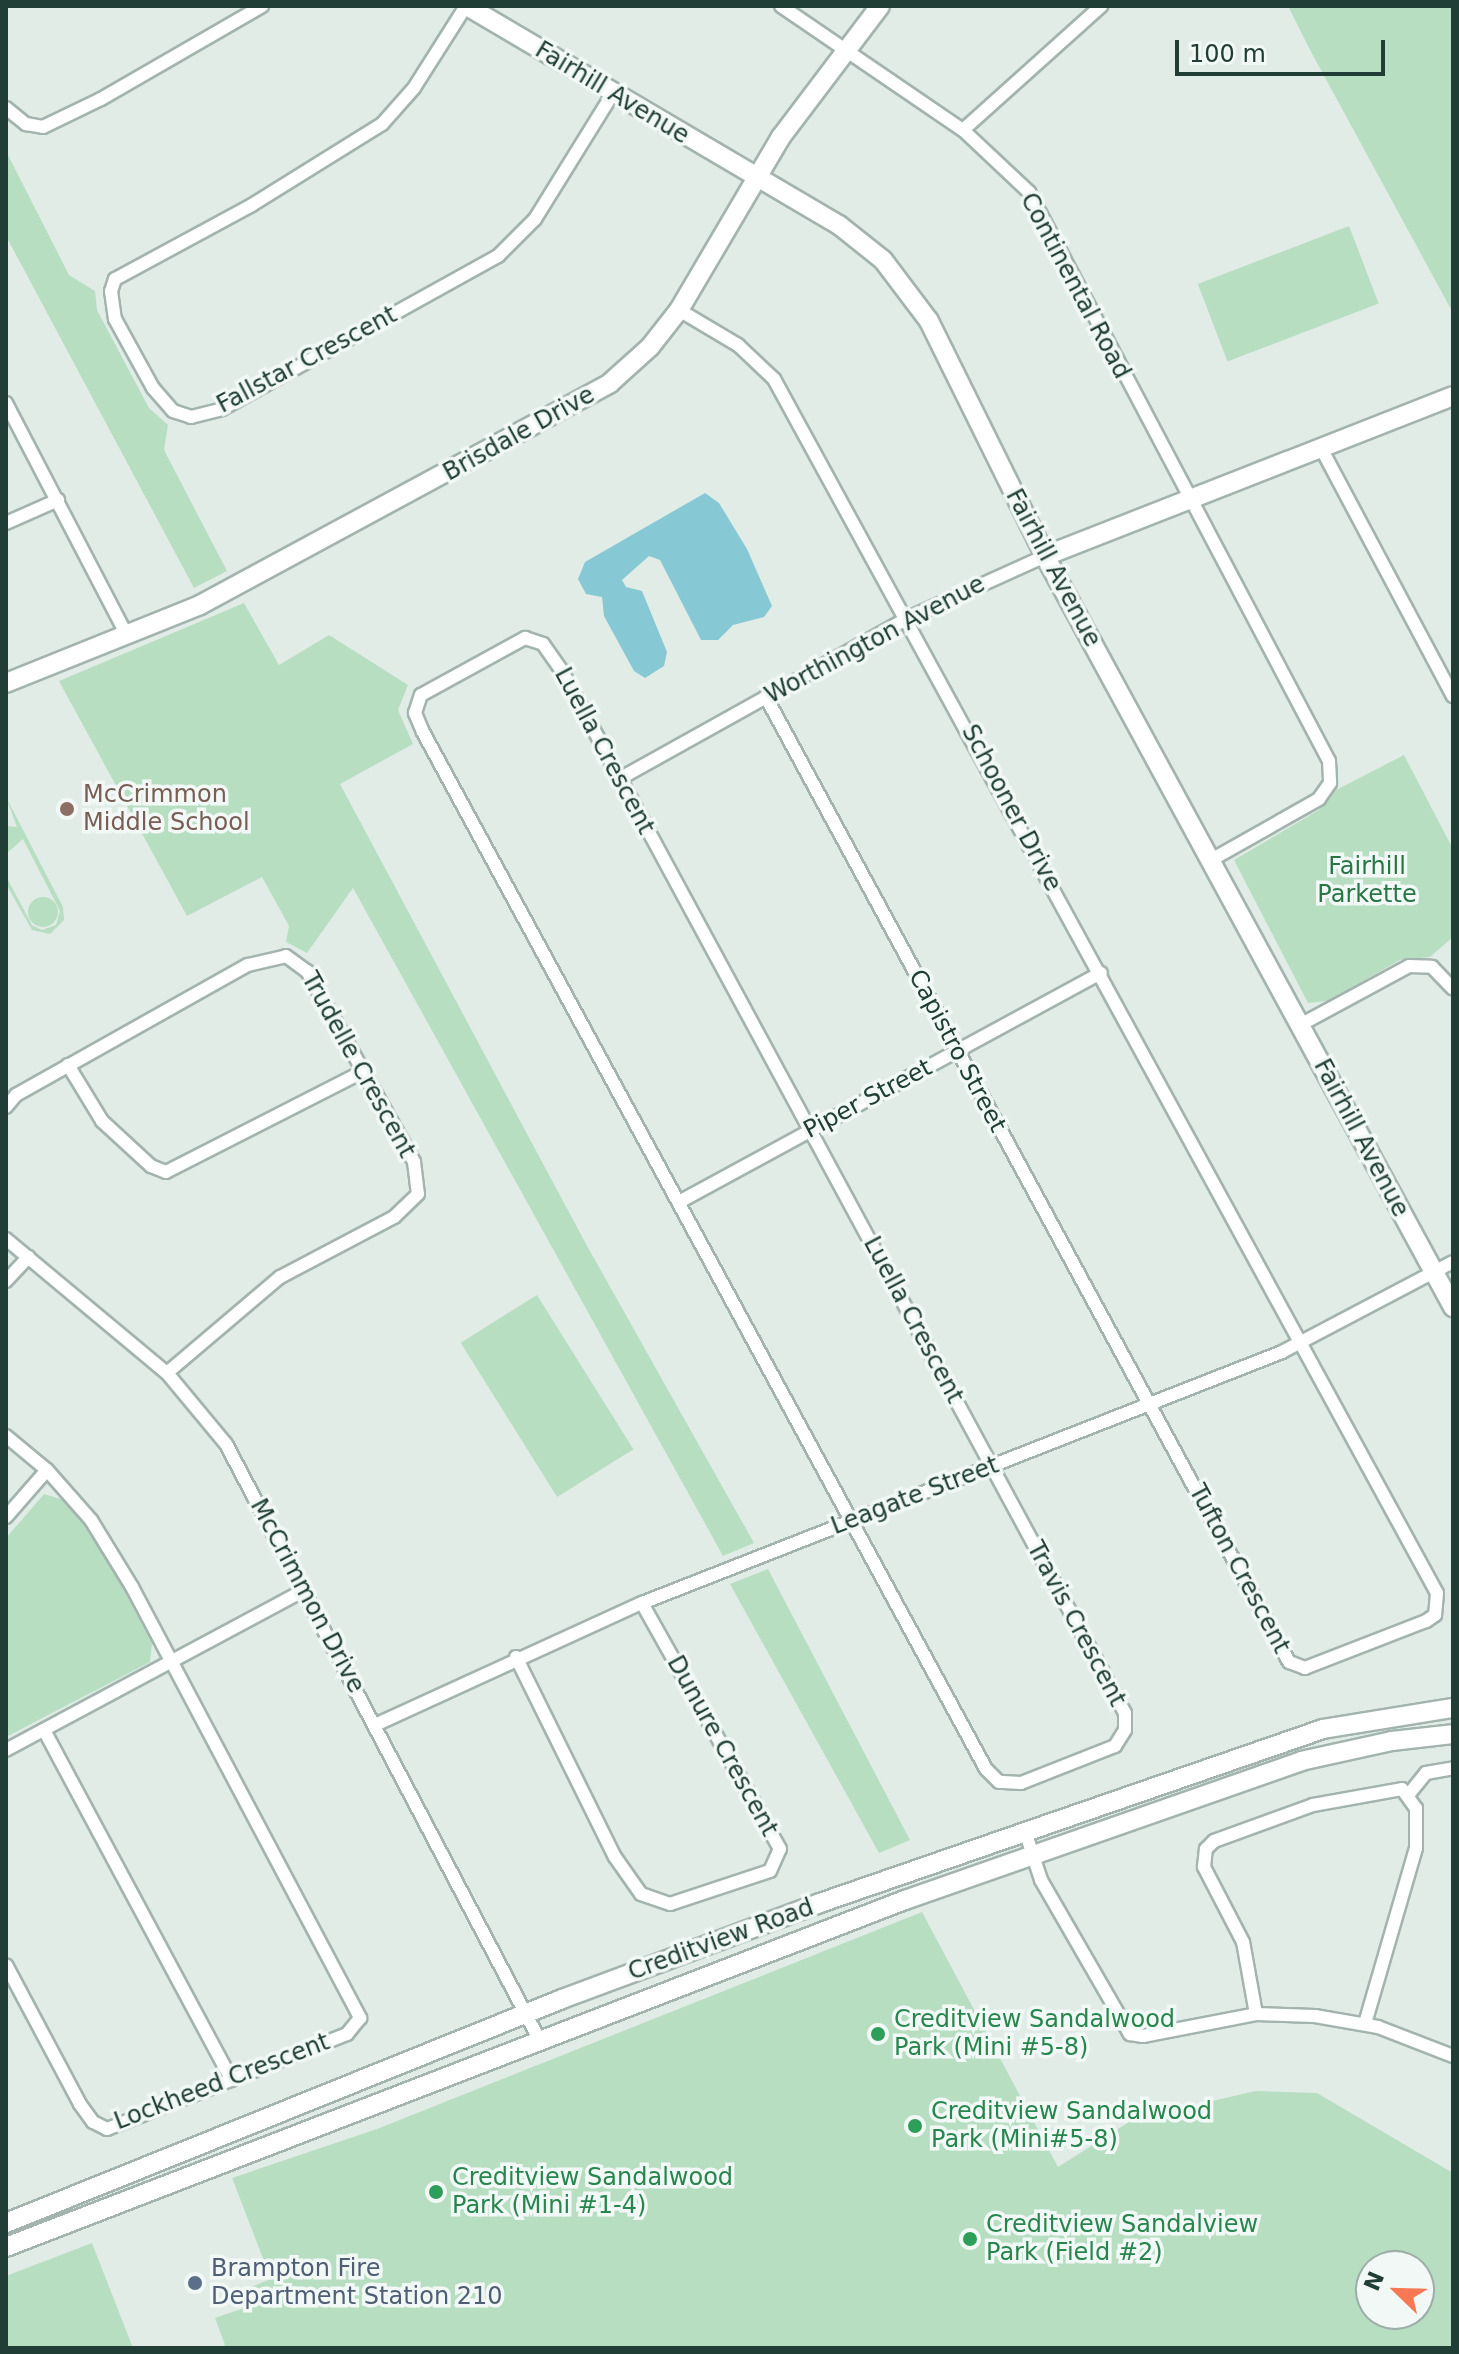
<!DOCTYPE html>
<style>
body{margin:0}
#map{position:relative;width:1459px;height:2354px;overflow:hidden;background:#e1ece7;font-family:"DejaVu Sans",sans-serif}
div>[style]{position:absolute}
.green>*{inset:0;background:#b8dec2;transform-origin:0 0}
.round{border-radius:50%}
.water>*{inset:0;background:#86c9d4}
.roads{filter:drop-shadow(2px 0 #a3b4ae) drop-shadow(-2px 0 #a3b4ae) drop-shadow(0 2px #a3b4ae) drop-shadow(0 -2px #a3b4ae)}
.street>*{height:12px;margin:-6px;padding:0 6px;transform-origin:6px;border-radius:6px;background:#fff}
.secondary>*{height:18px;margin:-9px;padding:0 9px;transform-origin:9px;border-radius:9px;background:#fff}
.dots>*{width:22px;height:22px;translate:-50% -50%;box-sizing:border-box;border:4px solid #f1f8f5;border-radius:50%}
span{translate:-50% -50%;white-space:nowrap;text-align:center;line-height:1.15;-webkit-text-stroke:7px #f1f8f5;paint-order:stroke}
.street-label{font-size:24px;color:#203e35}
.education-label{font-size:24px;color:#785e54}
.left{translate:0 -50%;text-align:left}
.park-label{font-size:24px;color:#297645}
.leisure-label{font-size:24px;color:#27864d}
.service-label{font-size:24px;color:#4e5e75}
.frame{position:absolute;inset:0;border:8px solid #203e35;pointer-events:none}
.north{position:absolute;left:1355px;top:2250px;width:80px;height:80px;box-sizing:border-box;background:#f1f8f5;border:2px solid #9daea8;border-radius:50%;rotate:293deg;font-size:22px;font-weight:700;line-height:32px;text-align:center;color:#203e35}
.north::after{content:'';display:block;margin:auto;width:28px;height:36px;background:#f87853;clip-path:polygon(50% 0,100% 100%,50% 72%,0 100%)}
.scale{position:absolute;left:1175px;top:40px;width:210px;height:36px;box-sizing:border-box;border:4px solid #203e35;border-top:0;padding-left:10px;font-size:24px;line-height:28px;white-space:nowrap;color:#203e35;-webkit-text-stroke:6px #f1f8f5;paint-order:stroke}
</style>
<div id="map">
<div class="green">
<div style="clip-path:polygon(1288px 6px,1453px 6px,1453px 313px,1309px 48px)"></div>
<div style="clip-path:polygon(6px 151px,69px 275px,95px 291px,97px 310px,149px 408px,168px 425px,164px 450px,227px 571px,194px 588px,6px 236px)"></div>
<div style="left:1349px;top:226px;width:83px;height:162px;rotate:69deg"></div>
<div style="clip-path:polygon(244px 603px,279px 665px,329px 635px,408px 685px,398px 710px,413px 744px,340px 784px,586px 1244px,754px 1543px,723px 1556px,353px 888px,307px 953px,286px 942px,289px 926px,262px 877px,187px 916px,59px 681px)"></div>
<div style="clip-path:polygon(1404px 755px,1453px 849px,1453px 937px,1430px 957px,1400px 960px,1327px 1001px,1308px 1003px,1234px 860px,1319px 810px,1336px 790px)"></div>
<div style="clip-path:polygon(6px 797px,63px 907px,64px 920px,50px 934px,32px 930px,6px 884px,6px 876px,32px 925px,42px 930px,56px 925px,60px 911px,23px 839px,6px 854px,6px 826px,17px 827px)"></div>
<div class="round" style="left:28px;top:897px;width:30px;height:30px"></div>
<div style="left:537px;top:1295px;width:182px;height:90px;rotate:58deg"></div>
<div style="clip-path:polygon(44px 1494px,64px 1500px,100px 1545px,152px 1643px,150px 1662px,6px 1737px,6px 1538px)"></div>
<div style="clip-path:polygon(768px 1569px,910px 1840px,879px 1853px,730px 1584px)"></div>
<div style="clip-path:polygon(evenodd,922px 1912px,1058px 2167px,1132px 2120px,1255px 2091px,1317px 2093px,1453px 2173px,1453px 2348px,218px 2348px,225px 2345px,215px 2318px,244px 2308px,238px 2292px,271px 2279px,232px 2178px,377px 2129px,922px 1912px,1371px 2266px,1419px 2266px,1419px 2314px,1371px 2314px,1371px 2266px)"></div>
<div style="clip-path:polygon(92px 2243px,133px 2348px,6px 2348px,6px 2276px)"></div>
</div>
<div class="water">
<div style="clip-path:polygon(705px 493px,719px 503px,747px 549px,772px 606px,764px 617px,733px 625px,718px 640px,701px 640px,660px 560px,649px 556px,622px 580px,626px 587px,642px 591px,667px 652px,664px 666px,645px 678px,634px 671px,604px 616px,602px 597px,586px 594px,578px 579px,585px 562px)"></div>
</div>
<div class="roads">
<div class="street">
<div style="left:466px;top:6px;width:97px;rotate:122.4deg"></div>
<div style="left:414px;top:88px;width:48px;rotate:131.6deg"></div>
<div style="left:382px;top:124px;width:153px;rotate:148.1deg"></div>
<div style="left:252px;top:205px;width:156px;rotate:151.6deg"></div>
<div style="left:115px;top:279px;width:13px;rotate:108deg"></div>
<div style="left:111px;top:291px;width:28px;rotate:82deg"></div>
<div style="left:115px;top:319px;width:79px;rotate:61.2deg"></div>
<div style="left:153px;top:388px;width:30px;rotate:49deg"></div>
<div style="left:173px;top:411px;width:19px;rotate:18deg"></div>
<div style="left:191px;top:417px;width:32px;rotate:-14deg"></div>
<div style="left:222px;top:409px;width:316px;rotate:-29deg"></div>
<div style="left:498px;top:256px;width:52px;rotate:-45deg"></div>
<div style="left:535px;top:219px;width:148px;rotate:-58.2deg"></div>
<div style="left:781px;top:6px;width:220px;rotate:34.3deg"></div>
<div style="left:963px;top:130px;width:91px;rotate:43.2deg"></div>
<div style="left:1029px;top:192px;width:643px;rotate:62.2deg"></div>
<div style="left:1329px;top:761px;width:22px;rotate:87deg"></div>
<div style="left:1330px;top:783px;width:19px;rotate:125deg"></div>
<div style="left:1319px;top:799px;width:124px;rotate:150.5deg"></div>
<div style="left:6px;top:108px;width:26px;rotate:39deg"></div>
<div style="left:26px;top:124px;width:17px;rotate:10deg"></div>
<div style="left:43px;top:127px;width:64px;rotate:-25.8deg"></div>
<div style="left:101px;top:99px;width:186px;rotate:-30deg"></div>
<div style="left:963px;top:130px;width:186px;rotate:-41.9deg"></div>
<div style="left:679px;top:310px;width:69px;rotate:30.7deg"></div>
<div style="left:738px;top:345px;width:50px;rotate:43.4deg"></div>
<div style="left:774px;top:379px;width:1383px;rotate:61.36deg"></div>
<div style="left:1437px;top:1593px;width:22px;rotate:95deg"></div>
<div style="left:1435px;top:1615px;width:11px;rotate:146deg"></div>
<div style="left:1426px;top:1621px;width:130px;rotate:158.8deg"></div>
<div style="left:1305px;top:1668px;width:17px;rotate:-159deg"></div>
<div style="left:1289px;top:1662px;width:1098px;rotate:-118.46deg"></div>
<div style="left:6px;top:403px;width:262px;rotate:62.5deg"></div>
<div style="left:1321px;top:448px;width:281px;rotate:62deg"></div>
<div style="left:6px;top:523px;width:57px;rotate:-23.9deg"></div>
<div style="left:525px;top:638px;width:19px;rotate:18deg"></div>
<div style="left:543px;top:644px;width:33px;rotate:55deg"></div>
<div style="left:562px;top:671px;width:1184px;rotate:61.62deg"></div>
<div style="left:1125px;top:1713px;width:17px;rotate:90deg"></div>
<div style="left:1125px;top:1730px;width:19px;rotate:122deg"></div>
<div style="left:1115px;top:1746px;width:101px;rotate:158.5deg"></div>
<div style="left:1021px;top:1783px;width:22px;rotate:-177deg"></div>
<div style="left:999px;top:1782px;width:18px;rotate:-135deg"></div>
<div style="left:986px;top:1769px;width:1180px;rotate:-118.5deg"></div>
<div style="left:423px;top:732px;width:21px;rotate:-113deg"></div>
<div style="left:415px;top:713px;width:19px;rotate:-72deg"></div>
<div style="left:421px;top:695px;width:119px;rotate:-28.7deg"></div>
<div style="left:619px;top:779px;width:331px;rotate:-29.1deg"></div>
<div style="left:908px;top:618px;width:150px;rotate:-24.3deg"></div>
<div style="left:1300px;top:1025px;width:124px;rotate:-28.4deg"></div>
<div style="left:1409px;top:966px;width:23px;rotate:2deg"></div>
<div style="left:1432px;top:967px;width:30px;rotate:46deg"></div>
<div style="left:68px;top:1065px;width:66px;rotate:58.7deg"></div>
<div style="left:102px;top:1121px;width:67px;rotate:42.6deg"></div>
<div style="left:151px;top:1166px;width:16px;rotate:22deg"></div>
<div style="left:166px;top:1172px;width:222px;rotate:-27deg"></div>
<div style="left:6px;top:1107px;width:16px;rotate:-50deg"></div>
<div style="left:16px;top:1095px;width:266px;rotate:-29.3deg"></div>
<div style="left:248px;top:965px;width:39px;rotate:-13deg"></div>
<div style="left:286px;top:956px;width:26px;rotate:36deg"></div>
<div style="left:307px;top:971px;width:219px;rotate:60.7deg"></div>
<div style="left:414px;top:1162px;width:32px;rotate:83deg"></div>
<div style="left:418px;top:1194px;width:33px;rotate:136deg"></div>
<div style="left:394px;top:1217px;width:129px;rotate:152.2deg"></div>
<div style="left:280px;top:1277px;width:148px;rotate:139.7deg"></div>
<div style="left:679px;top:1202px;width:480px;rotate:-28.5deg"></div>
<div style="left:6px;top:1239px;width:209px;rotate:39.8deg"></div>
<div style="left:167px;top:1373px;width:92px;rotate:50.3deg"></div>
<div style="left:226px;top:1444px;width:675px;rotate:62.26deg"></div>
<div style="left:6px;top:1281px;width:33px;rotate:-47deg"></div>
<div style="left:6px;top:1436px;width:53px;rotate:39.7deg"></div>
<div style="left:47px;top:1470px;width:67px;rotate:48.7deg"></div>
<div style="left:91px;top:1520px;width:79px;rotate:58.5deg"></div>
<div style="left:132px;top:1587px;width:488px;rotate:62.1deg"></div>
<div style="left:360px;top:2018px;width:21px;rotate:129deg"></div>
<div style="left:347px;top:2034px;width:258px;rotate:158.4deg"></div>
<div style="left:107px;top:2129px;width:16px;rotate:-153deg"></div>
<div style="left:93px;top:2122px;width:22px;rotate:-126deg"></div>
<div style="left:80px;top:2104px;width:157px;rotate:-118deg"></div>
<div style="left:6px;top:1517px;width:62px;rotate:-48.9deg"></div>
<div style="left:516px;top:1657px;width:223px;rotate:63.7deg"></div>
<div style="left:615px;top:1857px;width:45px;rotate:54.9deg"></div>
<div style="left:641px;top:1894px;width:31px;rotate:19deg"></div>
<div style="left:670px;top:1904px;width:105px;rotate:-18.3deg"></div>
<div style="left:770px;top:1871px;width:24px;rotate:-66deg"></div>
<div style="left:780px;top:1849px;width:282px;rotate:-119.3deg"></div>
<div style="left:375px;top:1725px;width:294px;rotate:-24.6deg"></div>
<div style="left:642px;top:1603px;width:687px;rotate:-21.41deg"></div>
<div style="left:1282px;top:1352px;width:193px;rotate:-27.8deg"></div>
<div style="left:44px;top:1730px;width:397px;rotate:61.8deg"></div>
<div style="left:6px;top:1750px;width:338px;rotate:-28.2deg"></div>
<div style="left:1409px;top:1794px;width:27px;rotate:-51deg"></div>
<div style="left:1426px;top:1773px;width:27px;rotate:-10deg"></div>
<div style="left:1025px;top:1831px;width:52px;rotate:71.9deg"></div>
<div style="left:1041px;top:1880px;width:178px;rotate:60deg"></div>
<div style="left:1130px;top:2034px;width:13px;rotate:9deg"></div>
<div style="left:1143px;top:2036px;width:115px;rotate:-11deg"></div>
<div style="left:1256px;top:2014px;width:59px;rotate:1.9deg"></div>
<div style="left:1315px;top:2016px;width:64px;rotate:9.9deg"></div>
<div style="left:1378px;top:2027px;width:80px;rotate:21.1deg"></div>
<div style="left:1256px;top:2014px;width:73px;rotate:-100.2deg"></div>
<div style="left:1243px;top:1942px;width:85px;rotate:-117.5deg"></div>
<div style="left:1204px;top:1867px;width:18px;rotate:-84deg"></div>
<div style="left:1206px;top:1849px;width:11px;rotate:-45deg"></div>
<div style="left:1214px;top:1841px;width:105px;rotate:-20deg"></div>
<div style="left:1313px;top:1805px;width:90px;rotate:-10.2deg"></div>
<div style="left:1402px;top:1789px;width:24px;rotate:54deg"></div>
<div style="left:1416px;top:1808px;width:40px;rotate:90deg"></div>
<div style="left:1416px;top:1848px;width:182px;rotate:106.2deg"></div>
</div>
<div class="secondary">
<div style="left:467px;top:6px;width:432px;rotate:30.5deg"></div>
<div style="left:839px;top:225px;width:56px;rotate:38.5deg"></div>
<div style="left:883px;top:260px;width:76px;rotate:53deg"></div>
<div style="left:929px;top:321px;width:262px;rotate:63.7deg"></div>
<div style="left:1045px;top:556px;width:855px;rotate:61.49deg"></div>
<div style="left:1045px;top:556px;width:438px;rotate:-21.4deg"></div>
<div style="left:6px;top:683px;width:209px;rotate:-21.9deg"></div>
<div style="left:200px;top:605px;width:466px;rotate:-28.4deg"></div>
<div style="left:610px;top:383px;width:54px;rotate:-42deg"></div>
<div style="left:650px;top:347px;width:47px;rotate:-51.9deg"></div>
<div style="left:679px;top:310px;width:201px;rotate:-59.5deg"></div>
<div style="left:781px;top:137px;width:164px;rotate:-52.9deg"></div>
<div style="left:6px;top:2223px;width:599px;rotate:-21.94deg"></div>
<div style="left:562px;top:1999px;width:275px;rotate:-20.4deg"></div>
<div style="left:820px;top:1903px;width:532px;rotate:-19.08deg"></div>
<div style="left:1323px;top:1729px;width:132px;rotate:-9.2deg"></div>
<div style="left:6px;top:2247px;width:964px;rotate:-21.11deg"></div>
<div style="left:905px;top:1900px;width:420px;rotate:-19.3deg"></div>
<div style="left:1301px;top:1761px;width:93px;rotate:-12.4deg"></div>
<div style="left:1392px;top:1741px;width:61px;rotate:-6.5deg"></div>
</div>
</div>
<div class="dots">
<div style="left:67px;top:809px;background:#8d6e63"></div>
<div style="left:878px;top:2034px;background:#2e9e5b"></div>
<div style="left:915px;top:2126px;background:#2e9e5b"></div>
<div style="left:436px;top:2192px;background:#2e9e5b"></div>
<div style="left:970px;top:2239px;background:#2e9e5b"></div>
<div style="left:195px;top:2283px;background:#5c6f8a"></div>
</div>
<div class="street-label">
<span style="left:612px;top:93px;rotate:31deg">Fairhill Avenue</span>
<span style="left:1075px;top:286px;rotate:62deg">Continental Road</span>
<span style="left:307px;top:360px;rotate:-28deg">Fallstar Crescent</span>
<span style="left:519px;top:434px;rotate:-29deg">Brisdale Drive</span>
<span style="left:1053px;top:568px;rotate:62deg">Fairhill Avenue</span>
<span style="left:875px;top:640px;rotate:-28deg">Worthington Avenue</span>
<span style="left:604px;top:751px;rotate:62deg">Luella Crescent</span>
<span style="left:1011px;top:808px;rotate:62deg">Schooner Drive</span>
<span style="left:957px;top:1051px;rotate:62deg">Capistro Street</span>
<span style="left:358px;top:1065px;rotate:61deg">Trudelle Crescent</span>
<span style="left:868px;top:1099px;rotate:-28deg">Piper Street</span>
<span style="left:1361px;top:1138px;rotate:62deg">Fairhill Avenue</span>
<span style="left:913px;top:1320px;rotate:62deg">Luella Crescent</span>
<span style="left:915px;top:1496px;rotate:-21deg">Leagate Street</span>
<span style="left:1239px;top:1569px;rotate:62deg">Tufton Crescent</span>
<span style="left:307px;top:1596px;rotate:62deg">McCrimmon Drive</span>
<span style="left:1076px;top:1624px;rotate:62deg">Travis Crescent</span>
<span style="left:722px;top:1746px;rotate:61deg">Dunure Crescent</span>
<span style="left:721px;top:1940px;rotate:-20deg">Creditview Road</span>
<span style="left:222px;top:2082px;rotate:-21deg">Lockheed Crescent</span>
</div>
<div class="education-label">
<span class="left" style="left:83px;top:809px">McCrimmon<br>Middle School</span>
</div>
<div class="park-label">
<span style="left:1367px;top:881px">Fairhill<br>Parkette</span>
</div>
<div class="leisure-label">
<span class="left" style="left:894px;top:2034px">Creditview Sandalwood<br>Park (Mini #5-8)</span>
<span class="left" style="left:931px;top:2126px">Creditview Sandalwood<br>Park (Mini#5-8)</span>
<span class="left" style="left:452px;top:2192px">Creditview Sandalwood<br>Park (Mini #1-4)</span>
<span class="left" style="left:986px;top:2239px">Creditview Sandalview<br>Park (Field #2)</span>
</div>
<div class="service-label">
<span class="left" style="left:211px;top:2283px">Brampton Fire<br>Department Station 210</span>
</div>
<div class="frame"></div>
<div class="north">N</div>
<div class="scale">100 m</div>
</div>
